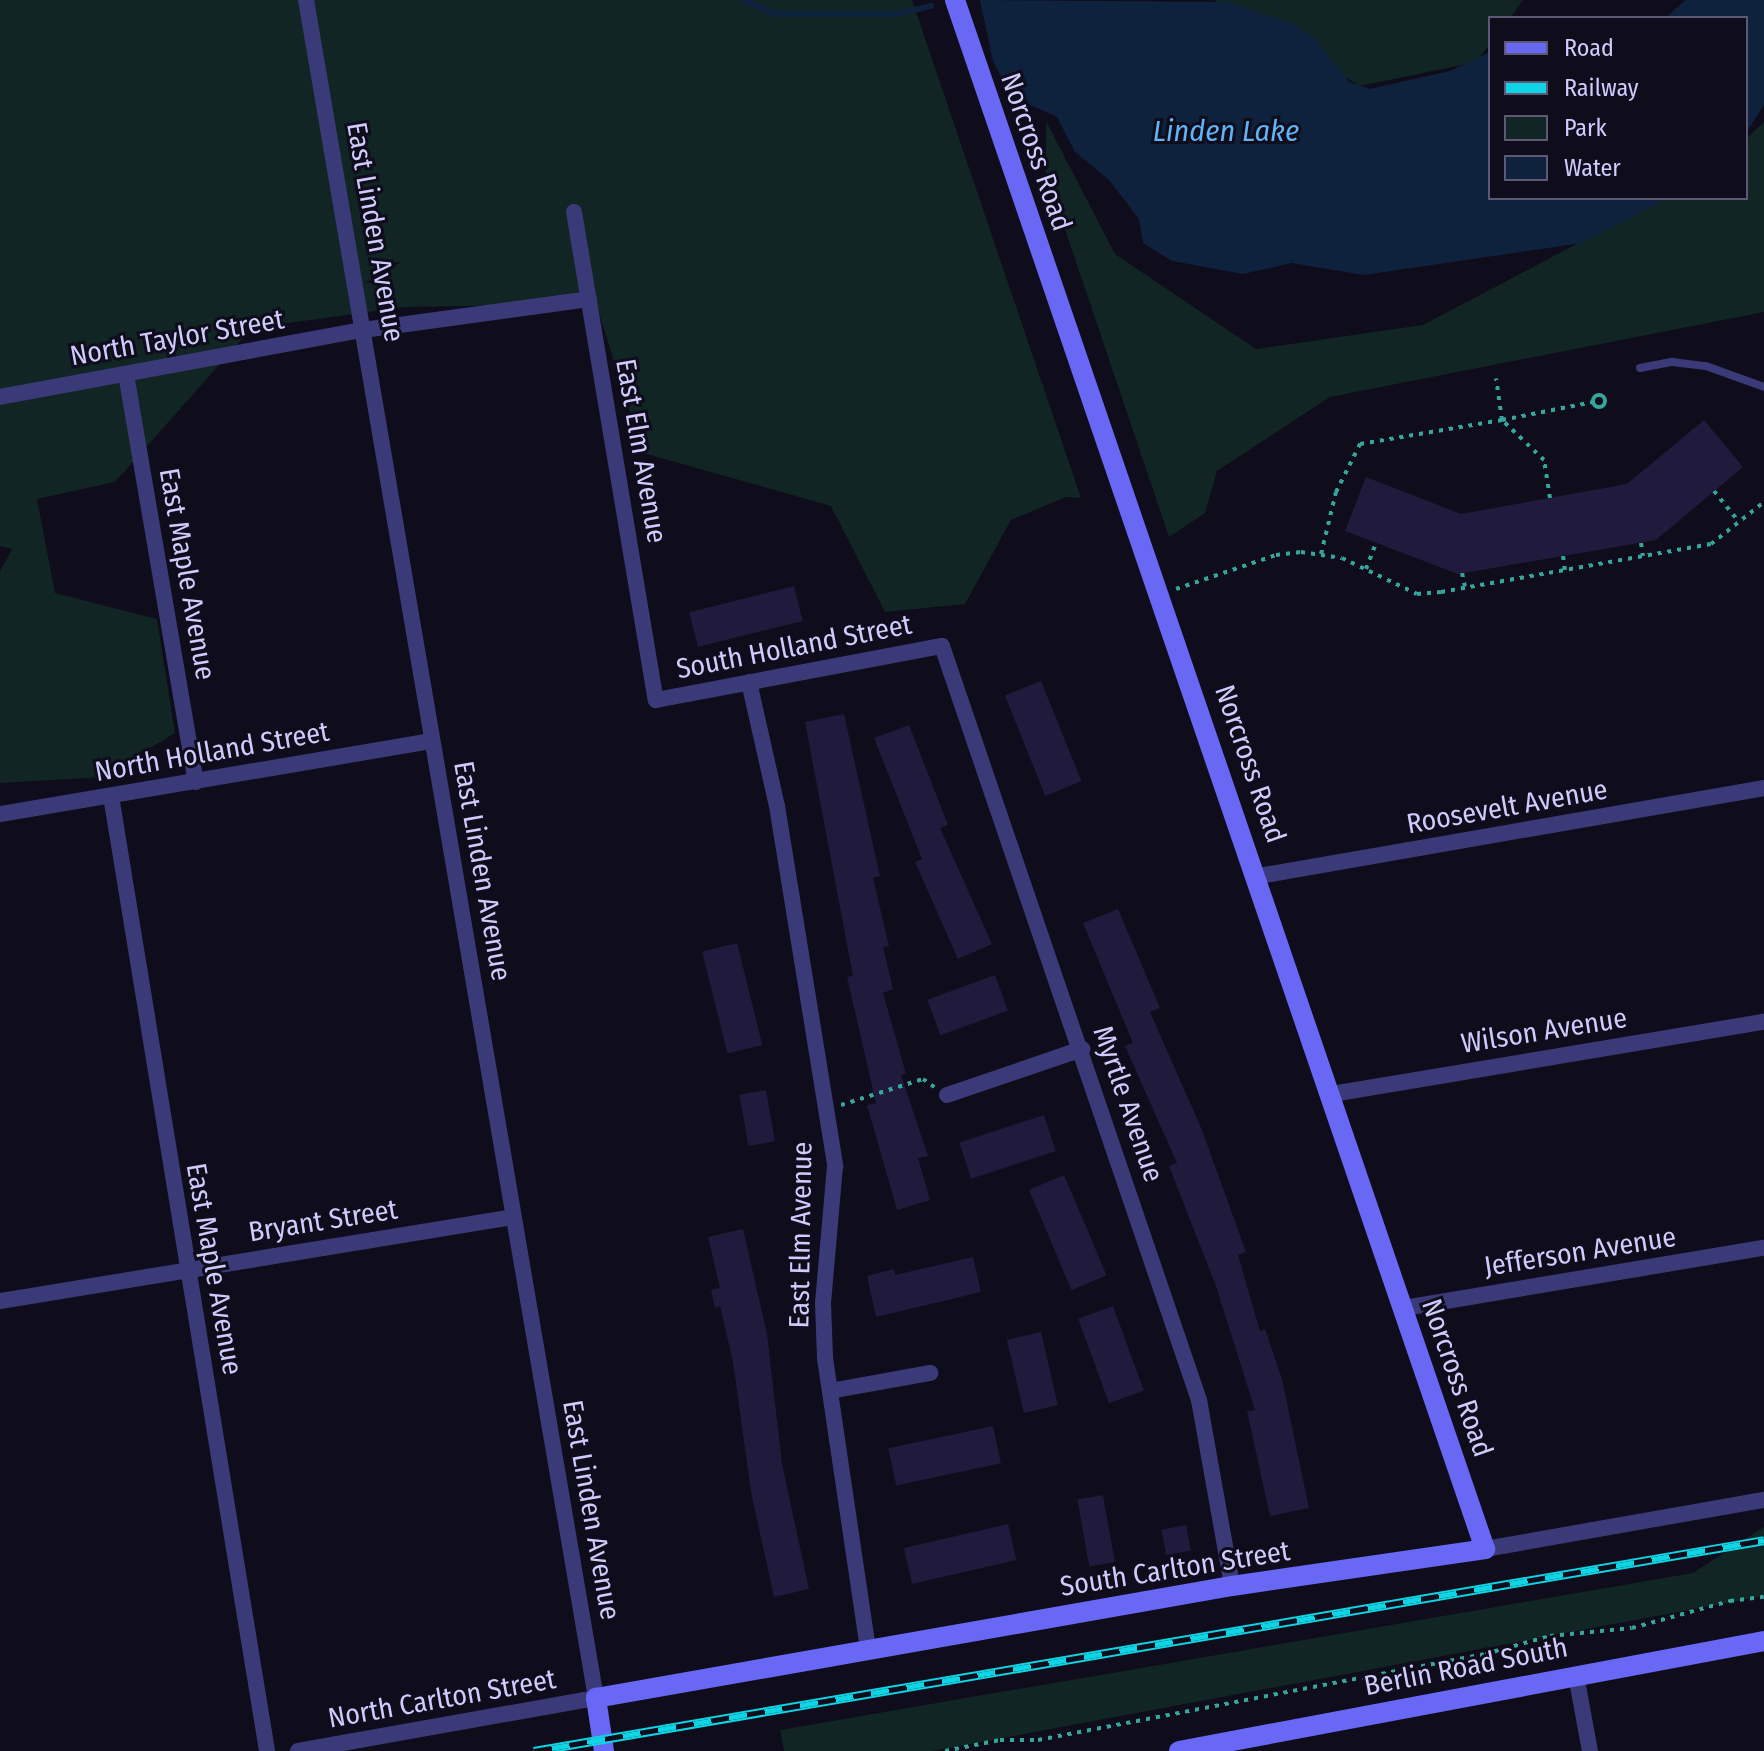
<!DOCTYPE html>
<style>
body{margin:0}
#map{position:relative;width:1764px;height:1751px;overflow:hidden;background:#0f0c1c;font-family:"Fira Sans Condensed",sans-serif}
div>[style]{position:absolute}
.green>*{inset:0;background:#102524}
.water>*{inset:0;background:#0e223e}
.stream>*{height:6px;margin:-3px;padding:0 3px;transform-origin:3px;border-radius:3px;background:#0e223e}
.building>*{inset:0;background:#201a3c;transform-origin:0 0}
.path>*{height:4px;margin-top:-2px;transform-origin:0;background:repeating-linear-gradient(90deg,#34a69c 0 4px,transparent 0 10px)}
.path>.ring{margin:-2px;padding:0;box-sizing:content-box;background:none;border:4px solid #34a69c;border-radius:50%}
.lane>*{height:8px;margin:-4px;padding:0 4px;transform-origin:4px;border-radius:4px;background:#3b3a78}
.street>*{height:16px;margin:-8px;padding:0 8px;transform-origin:8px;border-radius:8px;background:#3b3a78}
.secondary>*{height:20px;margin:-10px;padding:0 10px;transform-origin:10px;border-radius:10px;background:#6868f5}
.rail>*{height:9px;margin-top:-4.5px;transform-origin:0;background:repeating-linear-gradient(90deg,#0f0c1c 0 18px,#0fd4e4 0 36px);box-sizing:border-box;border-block:2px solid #0fd4e4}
span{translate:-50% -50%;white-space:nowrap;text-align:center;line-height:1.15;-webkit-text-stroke:6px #0f0c1c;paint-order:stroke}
.street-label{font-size:28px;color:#cfcbfc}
.water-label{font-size:30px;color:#60b3f5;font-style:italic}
.legend{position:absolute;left:1488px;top:16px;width:260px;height:184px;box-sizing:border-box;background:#0f0c1c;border:2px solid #5c5876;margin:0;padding:10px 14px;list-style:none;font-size:24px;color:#cfcbfc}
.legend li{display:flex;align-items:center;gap:16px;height:40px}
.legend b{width:40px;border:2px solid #5c5876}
</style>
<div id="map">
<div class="green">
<div style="clip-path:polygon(0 0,912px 0,1081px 498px,1066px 497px,1011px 520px,965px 604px,885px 612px,831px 506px,643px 453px,596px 304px,404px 307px,252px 328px,115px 482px,37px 499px,55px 593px,157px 619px,175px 733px,103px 777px,0 783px,0 572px,12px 549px,0 546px)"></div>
<div style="clip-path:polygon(1214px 0,1523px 0,1510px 18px,1490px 18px,1490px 44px,1476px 62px,1360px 86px)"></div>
<div style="clip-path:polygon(1046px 121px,1115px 254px,1256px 349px,1423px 325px,1664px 198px,1746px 198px,1746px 139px,1764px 122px,1764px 312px,1330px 397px,1217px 471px,1205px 513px,1169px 537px,1046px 173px)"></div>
<div style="clip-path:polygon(1764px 1527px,1764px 1596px,933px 1751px,784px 1751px,780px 1730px,1693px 1573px)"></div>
</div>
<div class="water">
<div style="clip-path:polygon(980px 0,1227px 2px,1291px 23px,1314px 38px,1349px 82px,1370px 89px,1450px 71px,1490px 52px,1490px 198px,1668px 198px,1582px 243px,1364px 275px,1292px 263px,1243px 274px,1172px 261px,1143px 243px,1139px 219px,1109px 180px,1075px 152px,1057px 117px,1011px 96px,993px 61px)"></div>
<div style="clip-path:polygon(1686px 0,1764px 0,1764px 105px,1746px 133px,1746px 18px,1665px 18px)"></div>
</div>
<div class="stream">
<div style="left:744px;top:0;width:35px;rotate:24deg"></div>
<div style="left:776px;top:14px;width:120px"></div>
<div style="left:896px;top:14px;width:36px;rotate:-13deg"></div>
</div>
<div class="building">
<div style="clip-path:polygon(1704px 420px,1743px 467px,1656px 540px,1458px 574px,1345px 531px,1366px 477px,1461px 514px,1627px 484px)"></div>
<div style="left:794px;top:586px;width:36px;height:108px;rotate:76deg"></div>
<div style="left:1041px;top:681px;width:108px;height:39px;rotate:68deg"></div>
<div style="clip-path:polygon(844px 714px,880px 876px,873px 878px,889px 946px,883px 947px,893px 989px,883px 993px,906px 1074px,901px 1075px,928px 1156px,918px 1158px,930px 1200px,897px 1210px,867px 1105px,876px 1103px,847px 977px,853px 976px,805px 722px)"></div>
<div style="clip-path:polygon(909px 725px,948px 825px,940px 828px,992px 944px,958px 959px,915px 862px,922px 859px,874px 738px)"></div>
<div style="clip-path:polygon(1118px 909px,1160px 1008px,1150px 1012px,1202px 1130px,1246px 1252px,1238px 1255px,1260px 1331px,1265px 1329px,1282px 1379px,1309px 1508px,1270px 1516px,1247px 1411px,1255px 1410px,1216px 1286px,1169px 1166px,1177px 1163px,1125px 1046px,1133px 1043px,1083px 923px)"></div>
<div style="left:737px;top:943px;width:105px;height:36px;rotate:76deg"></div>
<div style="left:995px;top:975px;width:38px;height:72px;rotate:70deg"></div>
<div style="left:766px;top:1090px;width:52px;height:27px;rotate:80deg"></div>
<div style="left:1044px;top:1115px;width:38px;height:89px;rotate:72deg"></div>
<div style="left:1064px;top:1175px;width:109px;height:38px;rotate:67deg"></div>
<div style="clip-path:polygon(743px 1229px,767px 1334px,782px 1464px,809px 1589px,774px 1597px,751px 1492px,733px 1362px,720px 1306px,715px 1308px,711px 1290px,720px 1288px,708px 1237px)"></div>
<div style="clip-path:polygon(973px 1257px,981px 1292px,876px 1317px,867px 1276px,894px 1269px,895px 1275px)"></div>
<div style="left:1113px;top:1306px;width:90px;height:37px;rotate:70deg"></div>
<div style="left:1041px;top:1332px;width:75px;height:35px;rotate:77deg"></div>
<div style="left:993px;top:1426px;width:38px;height:107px;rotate:78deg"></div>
<div style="left:1103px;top:1495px;width:68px;height:26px;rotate:80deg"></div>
<div style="left:1008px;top:1524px;width:37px;height:107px;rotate:77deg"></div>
<div style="left:1186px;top:1525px;width:26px;height:25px;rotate:79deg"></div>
</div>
<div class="path">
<div class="ring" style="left:1593px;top:395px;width:8px;height:8px"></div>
<div style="left:1714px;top:491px;width:38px;rotate:51deg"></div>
<div style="left:1550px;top:498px;width:38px;rotate:-99deg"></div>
<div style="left:1544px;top:460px;width:58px;rotate:-136.4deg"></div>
<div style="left:1502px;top:420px;width:93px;rotate:-11.2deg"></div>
<div style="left:1641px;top:543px;width:13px;rotate:81deg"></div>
<div style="left:1321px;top:554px;width:64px;rotate:-76.4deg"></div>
<div style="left:1336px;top:492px;width:54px;rotate:-63.4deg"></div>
<div style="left:1360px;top:444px;width:144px;rotate:-9.6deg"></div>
<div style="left:1502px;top:420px;width:42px;rotate:-98.1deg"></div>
<div style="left:1563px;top:556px;width:14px;rotate:82deg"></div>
<div style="left:1366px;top:569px;width:28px;rotate:-69deg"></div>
<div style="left:1462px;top:573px;width:14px;rotate:78deg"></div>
<div style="left:1176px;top:589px;width:106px;rotate:-18.8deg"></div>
<div style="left:1276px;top:555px;width:25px;rotate:-7deg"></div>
<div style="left:1301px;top:552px;width:41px;rotate:8.3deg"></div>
<div style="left:1342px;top:558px;width:83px;rotate:25.6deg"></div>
<div style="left:1417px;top:594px;width:24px;rotate:-5deg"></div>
<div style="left:1441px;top:592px;width:274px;rotate:-10.1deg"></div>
<div style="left:1711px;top:544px;width:68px;rotate:-38.4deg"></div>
<div style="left:841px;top:1105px;width:86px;rotate:-17.6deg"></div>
<div style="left:923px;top:1079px;width:14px;rotate:36deg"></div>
<div style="left:945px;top:1751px;width:56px;rotate:-11.3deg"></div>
<div style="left:1000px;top:1740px;width:38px"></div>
<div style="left:1038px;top:1740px;width:455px;rotate:-10.9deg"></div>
<div style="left:1485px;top:1654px;width:67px;rotate:-15.5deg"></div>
<div style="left:1550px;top:1636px;width:82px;rotate:-5.6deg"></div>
<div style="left:1632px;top:1628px;width:102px;rotate:-15.4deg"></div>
<div style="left:1730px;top:1601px;width:34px;rotate:-7deg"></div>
</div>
<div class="lane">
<div style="left:1640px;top:368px;width:33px;rotate:-11deg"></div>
<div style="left:1672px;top:362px;width:34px;rotate:7deg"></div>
<div style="left:1706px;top:366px;width:62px;rotate:19.9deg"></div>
</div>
<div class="street">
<div style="left:574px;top:212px;width:495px;rotate:80.5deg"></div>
<div style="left:656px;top:700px;width:291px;rotate:-10.7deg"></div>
<div style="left:942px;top:646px;width:797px;rotate:71.18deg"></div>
<div style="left:1199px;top:1400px;width:189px;rotate:79.9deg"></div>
<div style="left:126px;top:374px;width:414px;rotate:80.3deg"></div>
<div style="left:0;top:397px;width:369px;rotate:-10.5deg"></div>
<div style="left:363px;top:330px;width:228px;rotate:-7.8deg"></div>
<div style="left:749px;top:682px;width:127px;rotate:77.3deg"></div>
<div style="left:777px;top:806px;width:365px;rotate:80.8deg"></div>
<div style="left:835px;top:1166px;width:138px;rotate:95deg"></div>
<div style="left:823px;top:1303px;width:55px;rotate:87.9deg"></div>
<div style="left:825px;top:1358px;width:295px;rotate:81.6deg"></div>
<div style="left:111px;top:796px;width:968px;rotate:80.72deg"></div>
<div style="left:0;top:814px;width:438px;rotate:-9.6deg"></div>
<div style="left:1259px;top:876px;width:513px;rotate:-9.88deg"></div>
<div style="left:1332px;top:1094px;width:438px;rotate:-9.5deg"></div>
<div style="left:947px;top:1095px;width:143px;rotate:-18.8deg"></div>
<div style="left:0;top:1301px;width:520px;rotate:-9.3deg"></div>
<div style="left:1404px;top:1308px;width:365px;rotate:-9.5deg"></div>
<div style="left:830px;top:1391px;width:102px;rotate:-10.2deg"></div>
<div style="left:1485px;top:1549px;width:283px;rotate:-10deg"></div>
<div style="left:1576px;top:1675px;width:77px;rotate:79.6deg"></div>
<div style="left:298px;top:1751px;width:303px;rotate:-10.1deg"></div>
<div style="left:596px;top:1698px;width:1723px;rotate:-99.69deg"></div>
</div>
<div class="secondary">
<div style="left:604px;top:1751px;width:54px;rotate:-98.6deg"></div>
<div style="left:596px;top:1698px;width:646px;rotate:-9.99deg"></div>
<div style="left:1232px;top:1586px;width:256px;rotate:-8.3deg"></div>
<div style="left:1485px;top:1549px;width:1637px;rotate:-108.89deg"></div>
<div style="left:1179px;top:1751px;width:595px;rotate:-10.65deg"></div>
</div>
<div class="rail">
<div style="left:534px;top:1751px;width:1248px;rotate:-9.73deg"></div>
</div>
<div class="street-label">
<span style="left:1036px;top:152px;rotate:71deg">Norcross Road</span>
<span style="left:375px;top:232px;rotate:80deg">East Linden Avenue</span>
<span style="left:177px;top:338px;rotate:-10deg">North Taylor Street</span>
<span style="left:641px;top:451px;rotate:80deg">East Elm Avenue</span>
<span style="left:187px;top:574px;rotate:80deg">East Maple Avenue</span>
<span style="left:794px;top:647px;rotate:-11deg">South Holland Street</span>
<span style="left:212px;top:752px;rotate:-10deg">North Holland Street</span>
<span style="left:1250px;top:764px;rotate:71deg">Norcross Road</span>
<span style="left:1507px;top:807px;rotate:-10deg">Roosevelt Avenue</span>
<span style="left:482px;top:871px;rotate:80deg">East Linden Avenue</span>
<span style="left:1544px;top:1031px;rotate:-9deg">Wilson Avenue</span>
<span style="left:1128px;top:1104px;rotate:71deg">Myrtle Avenue</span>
<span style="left:323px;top:1221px;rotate:-9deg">Bryant Street</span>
<span style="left:801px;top:1235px;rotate:-89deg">East Elm Avenue</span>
<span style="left:1580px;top:1252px;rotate:-9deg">Jefferson Avenue</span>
<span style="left:214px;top:1269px;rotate:80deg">East Maple Avenue</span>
<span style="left:1457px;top:1378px;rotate:71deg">Norcross Road</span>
<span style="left:591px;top:1510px;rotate:80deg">East Linden Avenue</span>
<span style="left:1175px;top:1569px;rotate:-9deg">South Carlton Street</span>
<span style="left:1466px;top:1667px;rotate:-11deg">Berlin Road South</span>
<span style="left:442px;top:1699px;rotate:-10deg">North Carlton Street</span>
</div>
<div class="water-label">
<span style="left:1226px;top:131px">Linden Lake</span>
</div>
<ul class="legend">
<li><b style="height:10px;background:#6868f5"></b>Road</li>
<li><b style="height:10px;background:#0fd4e4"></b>Railway</li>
<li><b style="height:22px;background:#102524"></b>Park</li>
<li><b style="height:22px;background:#0e223e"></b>Water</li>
</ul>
</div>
